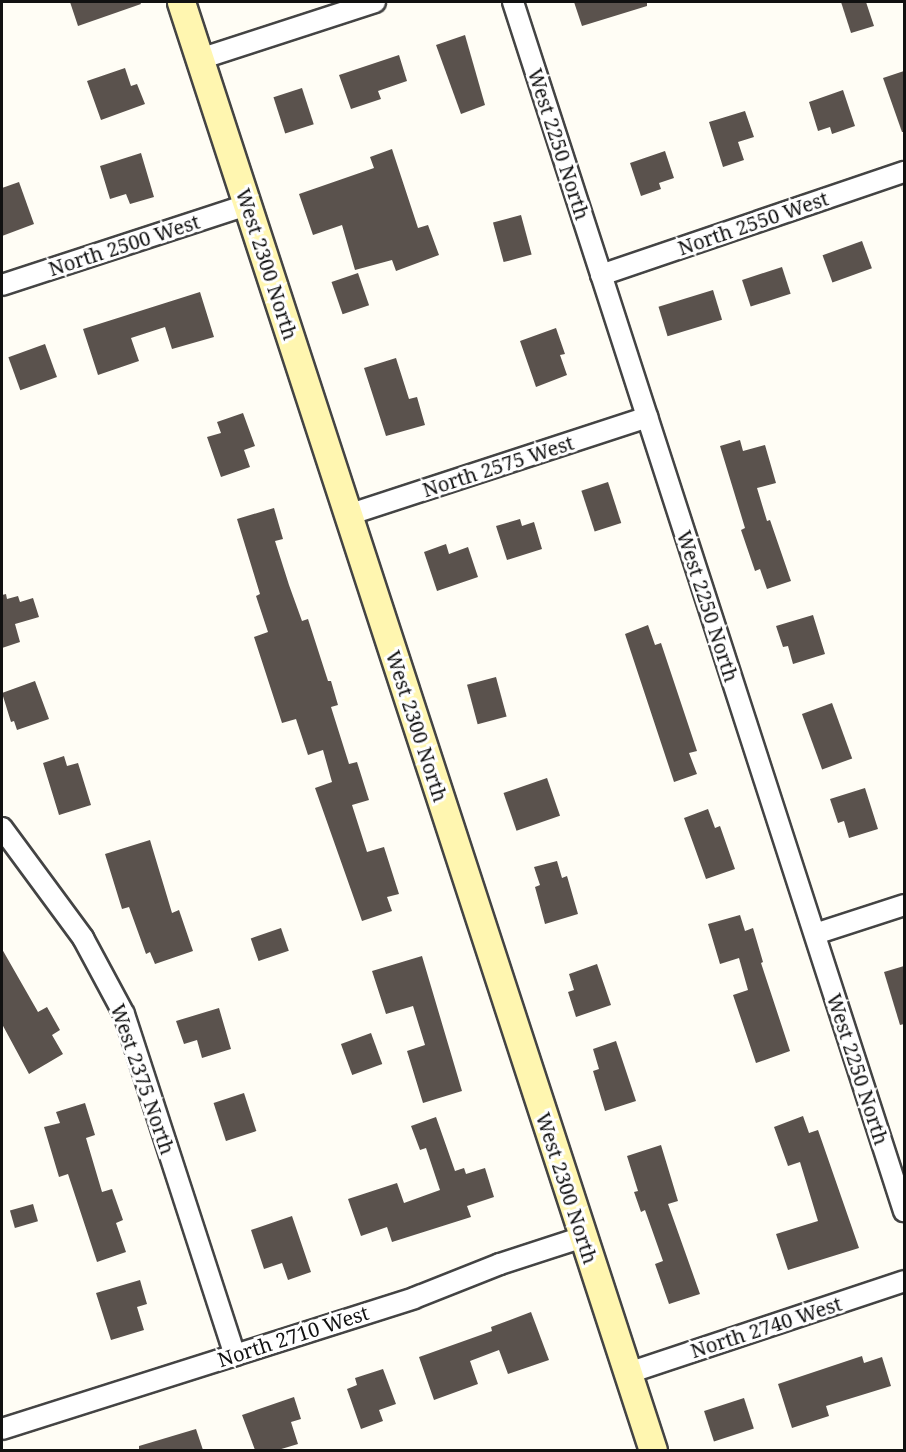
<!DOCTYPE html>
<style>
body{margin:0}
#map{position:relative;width:906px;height:1452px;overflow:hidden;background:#fffdf5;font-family:"Noto Serif",serif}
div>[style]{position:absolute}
.building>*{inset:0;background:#5a524d;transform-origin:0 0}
.roads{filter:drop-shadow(2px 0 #444) drop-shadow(-2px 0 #444) drop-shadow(0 2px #444) drop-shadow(0 -2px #444)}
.street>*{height:20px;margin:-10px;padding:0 10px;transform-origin:10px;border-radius:10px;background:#fff}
.secondary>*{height:27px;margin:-13.5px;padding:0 13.5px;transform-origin:13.5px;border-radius:13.5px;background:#fff6b0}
span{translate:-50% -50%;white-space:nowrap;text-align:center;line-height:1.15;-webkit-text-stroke:6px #fff;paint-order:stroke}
.street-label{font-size:20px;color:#111}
.frame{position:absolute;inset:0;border:3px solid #111;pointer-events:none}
</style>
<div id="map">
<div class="building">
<div style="clip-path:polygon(70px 2px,140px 2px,141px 4px,78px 26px)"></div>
<div style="clip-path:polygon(574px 2px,647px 2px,647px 6px,582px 26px)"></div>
<div style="clip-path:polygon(841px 2px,866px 2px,874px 26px,851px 33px)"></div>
<div style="clip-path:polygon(465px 35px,485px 105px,461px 114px,436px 45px)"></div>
<div style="clip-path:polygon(399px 55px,407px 81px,378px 91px,381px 99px,351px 109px,339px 75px)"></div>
<div style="clip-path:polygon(125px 68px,131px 86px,137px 84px,145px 104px,101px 120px,87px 81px)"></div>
<div style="clip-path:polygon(904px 71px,904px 132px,902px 132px,883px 78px)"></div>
<div style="left:302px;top:88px;width:38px;height:30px;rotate:72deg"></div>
<div style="clip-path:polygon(843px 90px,855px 126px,832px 134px,830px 127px,818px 131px,809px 102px)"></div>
<div style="clip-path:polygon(745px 111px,754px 137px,738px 142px,744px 160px,723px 167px,709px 122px)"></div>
<div style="clip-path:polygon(392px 149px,418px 228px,428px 225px,439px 255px,396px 271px,392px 260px,355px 270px,342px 225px,313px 235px,299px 194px,374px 168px,370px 157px)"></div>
<div style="clip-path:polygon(665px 151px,674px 178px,659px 183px,661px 189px,641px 196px,630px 163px)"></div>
<div style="clip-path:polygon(141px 153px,154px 197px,130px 204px,126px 194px,110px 199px,100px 166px)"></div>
<div style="clip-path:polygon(19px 182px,34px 224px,2px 236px,2px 188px)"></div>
<div style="left:521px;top:215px;width:41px;height:29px;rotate:75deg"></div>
<div style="left:862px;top:241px;width:29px;height:42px;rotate:70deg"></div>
<div style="left:782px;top:267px;width:28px;height:42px;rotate:72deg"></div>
<div style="left:358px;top:273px;width:34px;height:28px;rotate:71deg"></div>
<div style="left:713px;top:290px;width:31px;height:57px;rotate:73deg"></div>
<div style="clip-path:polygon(200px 292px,214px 337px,172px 349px,165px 327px,131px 338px,139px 361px,98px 375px,83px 329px)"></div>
<div style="clip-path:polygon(556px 328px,565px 354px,560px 355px,567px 375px,536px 387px,520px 341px)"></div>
<div style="left:45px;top:344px;width:35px;height:39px;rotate:70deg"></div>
<div style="clip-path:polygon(396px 358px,409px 399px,417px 397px,425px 425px,386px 436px,364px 368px)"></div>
<div style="clip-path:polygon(243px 413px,255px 446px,244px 450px,250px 467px,221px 477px,207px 437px,221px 433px,217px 422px)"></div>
<div style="clip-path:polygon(740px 440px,743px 451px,765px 445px,776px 483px,757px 488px,767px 521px,770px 520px,791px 581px,767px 589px,760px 569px,755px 571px,741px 530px,745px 528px,720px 446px)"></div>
<div style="left:608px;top:482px;width:43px;height:28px;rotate:72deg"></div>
<div style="clip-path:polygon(274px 508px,283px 539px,275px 541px,289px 585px,302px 621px,308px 619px,328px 681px,331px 681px,338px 705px,331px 707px,349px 764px,357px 762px,369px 800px,352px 805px,367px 852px,384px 847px,399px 894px,387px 897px,392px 911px,362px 921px,315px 788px,332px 782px,323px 750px,308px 755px,296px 719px,282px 723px,254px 637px,268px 632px,256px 596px,260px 594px,237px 519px)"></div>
<div style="clip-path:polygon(520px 519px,522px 526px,534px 522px,542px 549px,507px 560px,496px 526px)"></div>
<div style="clip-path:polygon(446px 544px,449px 554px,468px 547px,478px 577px,437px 591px,424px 552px)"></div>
<div style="clip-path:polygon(6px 594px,7px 599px,18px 596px,20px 602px,33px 598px,39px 617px,15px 624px,20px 642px,2px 648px,2px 595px)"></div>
<div style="clip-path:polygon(813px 615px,825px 654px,793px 664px,788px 646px,783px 647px,776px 626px)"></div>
<div style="clip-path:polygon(648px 625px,655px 645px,661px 643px,697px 751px,689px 753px,697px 774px,674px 782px,625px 634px)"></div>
<div style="left:496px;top:677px;width:41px;height:30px;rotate:75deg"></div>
<div style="clip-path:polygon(35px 681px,49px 719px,17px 730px,14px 721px,11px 722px,2px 693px)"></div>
<div style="left:832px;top:703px;width:59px;height:32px;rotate:70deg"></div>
<div style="clip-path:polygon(64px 756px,67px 766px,78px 763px,91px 805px,59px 815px,43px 763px)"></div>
<div style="left:547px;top:778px;width:40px;height:46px;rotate:71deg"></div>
<div style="clip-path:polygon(865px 788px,878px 829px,849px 838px,844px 821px,838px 823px,830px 799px)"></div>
<div style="clip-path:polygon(708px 809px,715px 828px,720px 826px,735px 869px,706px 879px,684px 818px)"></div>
<div style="clip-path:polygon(150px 840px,172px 913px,179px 910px,193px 951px,155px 964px,150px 952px,146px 954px,129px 907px,122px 909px,105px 854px)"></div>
<div style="clip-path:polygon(557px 861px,562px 878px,567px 876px,578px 914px,545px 924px,535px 887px,540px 885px,534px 867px)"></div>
<div style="clip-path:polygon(740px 915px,745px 931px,753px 928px,763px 962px,761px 963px,790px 1051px,756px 1063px,733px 995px,748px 990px,739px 958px,720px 964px,708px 924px)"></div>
<div style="left:281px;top:928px;width:24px;height:32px;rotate:71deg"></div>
<div style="clip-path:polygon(2px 949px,38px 1012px,47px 1007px,60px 1030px,52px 1035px,63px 1054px,29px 1074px,2px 1024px)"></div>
<div style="clip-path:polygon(422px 956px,462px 1091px,423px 1103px,407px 1051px,425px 1045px,413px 1006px,386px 1014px,372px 971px)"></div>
<div style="clip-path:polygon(597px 964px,611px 1005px,576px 1017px,568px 992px,574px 990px,569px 974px)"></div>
<div style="clip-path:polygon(904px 966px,904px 1024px,900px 1025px,884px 972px)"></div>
<div style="clip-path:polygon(219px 1008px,231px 1049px,202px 1058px,197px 1040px,184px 1044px,176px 1021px)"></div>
<div style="left:371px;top:1033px;width:33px;height:32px;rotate:70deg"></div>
<div style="clip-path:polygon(616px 1041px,636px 1101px,605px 1111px,593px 1071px,599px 1069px,593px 1049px)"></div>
<div style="left:244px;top:1093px;width:40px;height:32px;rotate:72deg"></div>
<div style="clip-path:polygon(85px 1103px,95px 1135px,86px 1138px,102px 1192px,112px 1189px,123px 1220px,116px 1223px,126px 1252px,97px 1262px,68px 1174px,59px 1177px,44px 1127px,60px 1123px,56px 1112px)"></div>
<div style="clip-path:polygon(803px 1116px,809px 1133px,818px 1130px,859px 1248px,788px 1270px,776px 1234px,818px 1221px,800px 1162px,788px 1166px,774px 1127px)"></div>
<div style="clip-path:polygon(436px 1117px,455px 1171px,464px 1168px,466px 1174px,485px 1168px,494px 1197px,467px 1206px,471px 1217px,392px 1242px,387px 1227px,361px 1236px,348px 1199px,397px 1183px,404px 1203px,440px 1190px,426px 1148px,420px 1150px,411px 1126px)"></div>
<div style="clip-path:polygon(661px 1145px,678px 1201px,668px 1204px,700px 1294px,669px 1304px,655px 1264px,663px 1261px,645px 1210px,641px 1212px,634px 1192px,638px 1191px,627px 1156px)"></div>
<div style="left:33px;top:1204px;width:18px;height:24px;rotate:74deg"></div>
<div style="clip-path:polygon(292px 1216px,311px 1272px,288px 1280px,282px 1263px,264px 1269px,251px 1230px)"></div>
<div style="clip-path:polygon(140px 1280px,147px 1304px,137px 1307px,144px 1330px,111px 1340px,96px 1293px)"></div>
<div style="clip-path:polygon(531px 1312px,549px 1360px,508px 1374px,499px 1350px,470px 1361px,478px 1384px,434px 1400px,419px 1357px,492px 1331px,491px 1327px)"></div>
<div style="clip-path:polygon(862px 1356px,864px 1363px,882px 1357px,891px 1386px,826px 1406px,829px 1416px,792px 1428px,778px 1384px)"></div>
<div style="clip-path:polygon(383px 1369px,396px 1404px,379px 1410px,383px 1421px,361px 1429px,347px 1389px,357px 1385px,355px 1378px)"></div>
<div style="clip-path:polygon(294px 1397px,301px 1419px,291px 1422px,298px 1444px,278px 1450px,255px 1450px,242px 1415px)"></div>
<div style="left:744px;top:1398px;width:32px;height:42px;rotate:72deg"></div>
<div style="clip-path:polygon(196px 1429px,203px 1450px,139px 1450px,139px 1446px)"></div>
</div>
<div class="roads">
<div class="street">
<div style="left:513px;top:2px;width:1271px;rotate:72.08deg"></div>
<div style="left:200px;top:59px;width:184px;rotate:-18deg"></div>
<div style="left:601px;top:275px;width:320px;rotate:-18.8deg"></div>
<div style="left:2px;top:285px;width:258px;rotate:-18.1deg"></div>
<div style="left:348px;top:515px;width:315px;rotate:-18.1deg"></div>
<div style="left:2px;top:828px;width:137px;rotate:53.6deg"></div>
<div style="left:83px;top:938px;width:86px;rotate:61.7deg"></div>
<div style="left:124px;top:1014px;width:359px;rotate:72deg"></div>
<div style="left:815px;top:934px;width:94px;rotate:-18deg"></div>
<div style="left:628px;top:1373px;width:291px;rotate:-18.4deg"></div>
<div style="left:2px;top:1429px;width:432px;rotate:-17.6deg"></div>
<div style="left:414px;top:1298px;width:92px;rotate:-21.6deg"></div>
<div style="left:500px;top:1264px;width:87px;rotate:-18deg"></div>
</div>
<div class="secondary">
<div style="left:181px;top:2px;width:1523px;rotate:71.95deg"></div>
</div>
</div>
<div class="street-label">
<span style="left:559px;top:144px;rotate:72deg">West 2250 North</span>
<span style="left:753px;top:223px;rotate:-19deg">North 2550 West</span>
<span style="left:124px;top:245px;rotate:-18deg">North 2500 West</span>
<span style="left:267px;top:264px;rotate:72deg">West 2300 North</span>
<span style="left:498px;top:466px;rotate:-18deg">North 2575 West</span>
<span style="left:708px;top:606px;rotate:72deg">West 2250 North</span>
<span style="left:417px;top:726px;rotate:72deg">West 2300 North</span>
<span style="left:858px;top:1069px;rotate:72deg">West 2250 North</span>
<span style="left:143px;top:1079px;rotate:71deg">West 2375 North</span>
<span style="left:567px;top:1188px;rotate:72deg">West 2300 North</span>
<span style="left:766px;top:1327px;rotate:-18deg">North 2740 West</span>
<span style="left:293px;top:1336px;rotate:-18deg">North 2710 West</span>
</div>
<div class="frame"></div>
</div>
